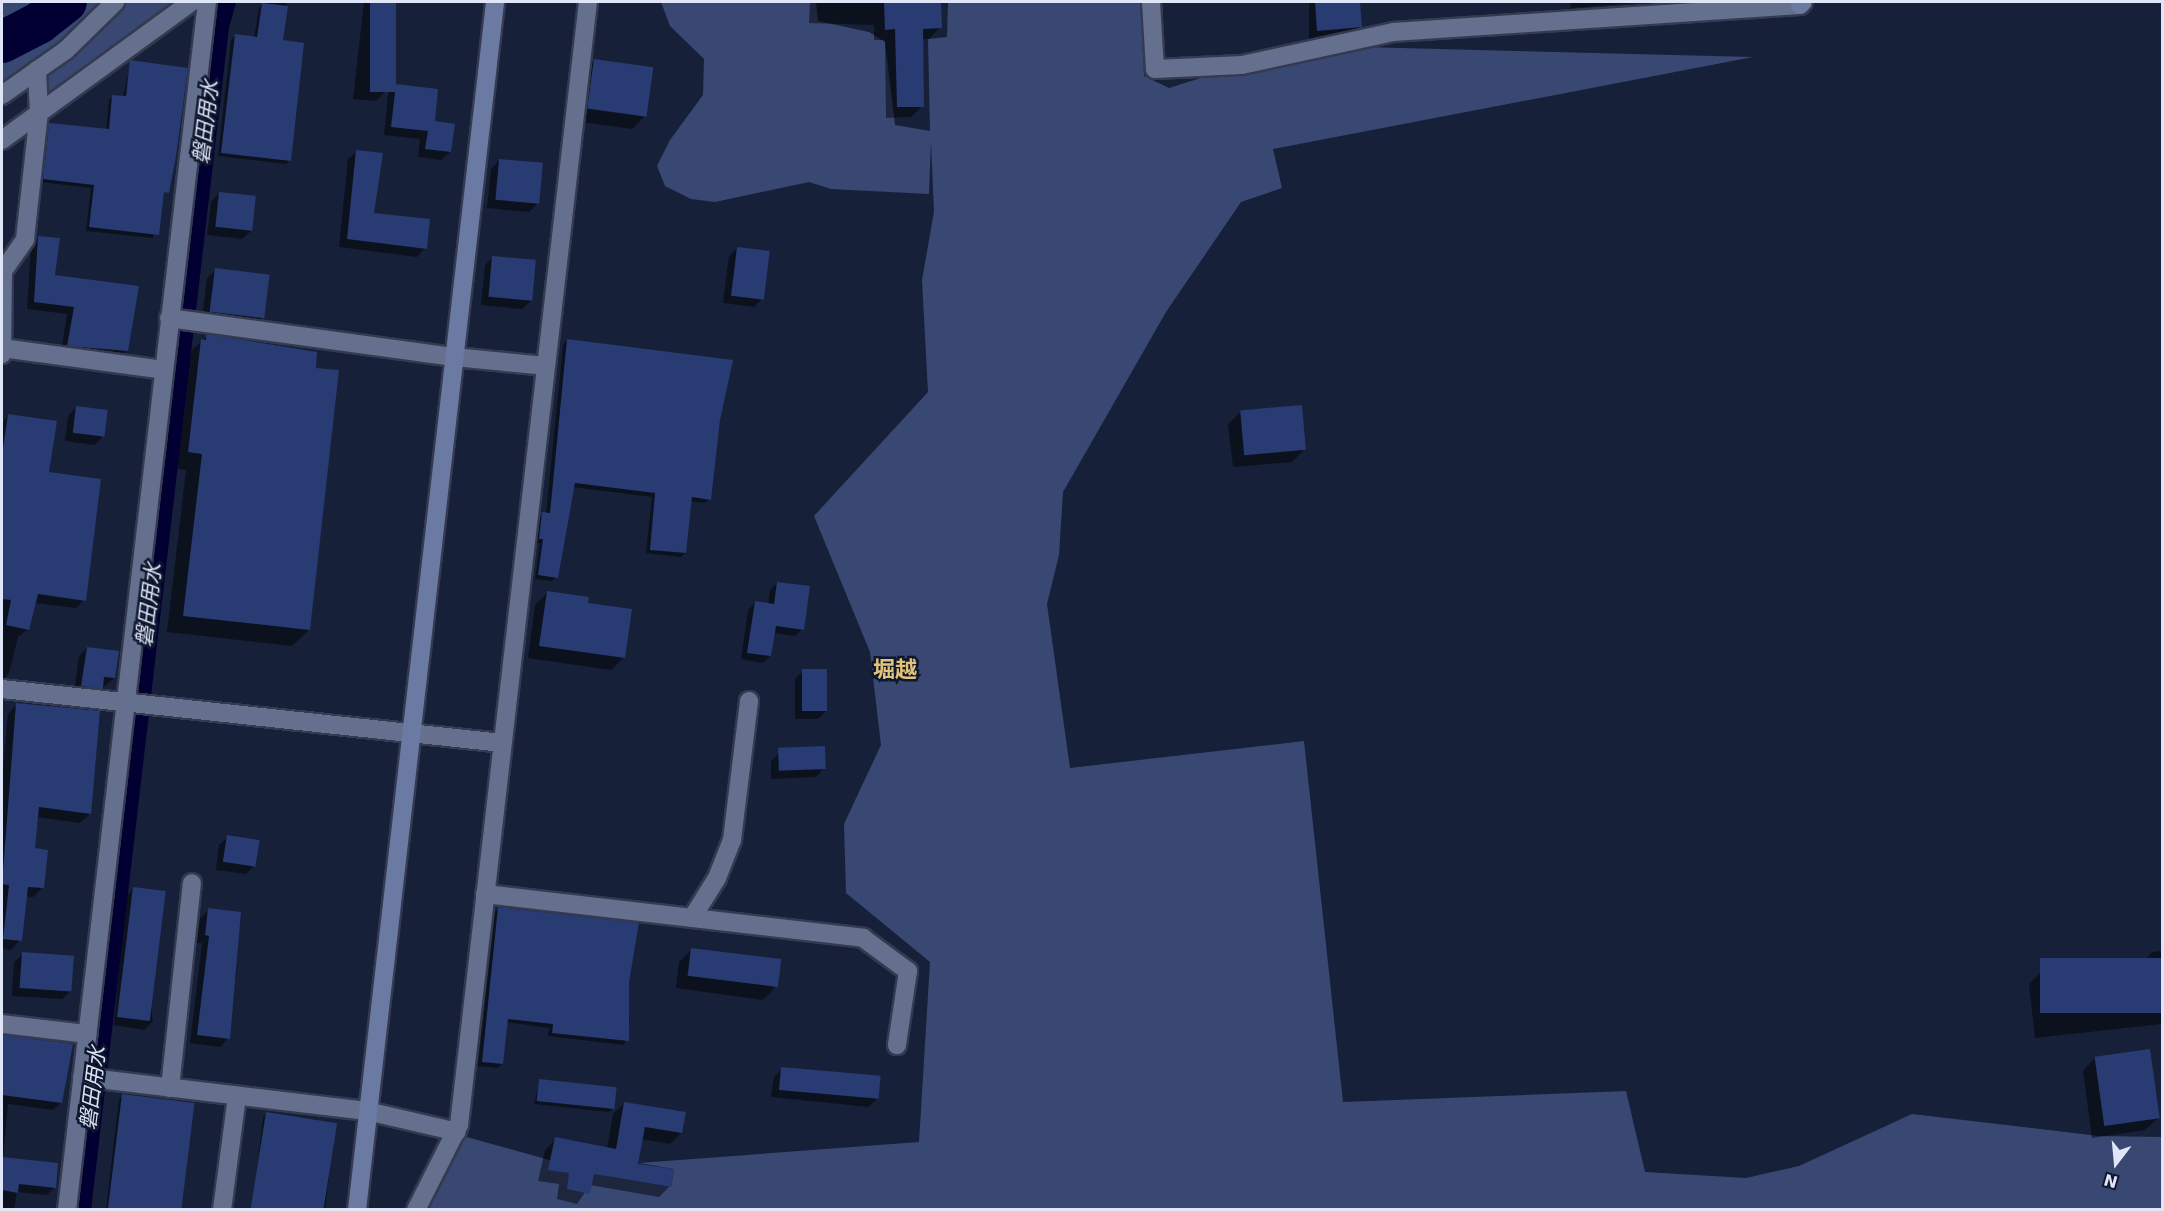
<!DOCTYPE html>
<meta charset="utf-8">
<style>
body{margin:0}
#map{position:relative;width:2164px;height:1211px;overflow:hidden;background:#172039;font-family:"DejaVu Sans","Noto Sans JP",sans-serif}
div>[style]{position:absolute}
.green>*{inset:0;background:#394872}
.shadow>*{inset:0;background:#0007}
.canal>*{height:24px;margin:-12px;padding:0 12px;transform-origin:12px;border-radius:12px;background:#020032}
.river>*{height:42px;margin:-21px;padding:0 21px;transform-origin:21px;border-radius:21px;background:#020032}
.building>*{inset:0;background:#283b72;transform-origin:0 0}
.roads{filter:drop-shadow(2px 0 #343a4f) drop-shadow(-2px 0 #343a4f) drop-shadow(0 2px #343a4f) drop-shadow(0 -2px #343a4f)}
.street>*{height:18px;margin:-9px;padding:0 9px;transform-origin:9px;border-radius:9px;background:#64708e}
.secondary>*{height:18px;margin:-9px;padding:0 9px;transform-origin:9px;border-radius:9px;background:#6a7aa3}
span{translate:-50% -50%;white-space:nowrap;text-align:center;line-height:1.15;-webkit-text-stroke:5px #0e172e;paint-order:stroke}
.water-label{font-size:21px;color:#dbe2f4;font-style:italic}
.quarter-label{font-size:22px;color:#e2c278;font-weight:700}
.frame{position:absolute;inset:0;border:3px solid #dee6f7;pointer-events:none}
.north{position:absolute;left:2086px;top:1133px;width:60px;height:60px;-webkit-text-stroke:4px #0e172e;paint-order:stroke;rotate:196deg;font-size:16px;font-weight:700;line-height:24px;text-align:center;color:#dee6f7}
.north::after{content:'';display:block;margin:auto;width:21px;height:27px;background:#dee6f7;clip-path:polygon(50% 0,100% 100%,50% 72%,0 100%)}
</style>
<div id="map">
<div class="green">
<div style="clip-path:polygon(2px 2px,189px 2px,39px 101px,37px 70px,65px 48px,2px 83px)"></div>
<div style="clip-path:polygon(661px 2px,816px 2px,818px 21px,869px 32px,885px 42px,895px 125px,930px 131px,928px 39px,947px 37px,948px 2px,1141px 2px,1144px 76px,1169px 88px,1242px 65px,1324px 46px,1753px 57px,1273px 149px,1282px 188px,1241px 202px,1166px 312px,1063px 492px,1059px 555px,1047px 604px,1070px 768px,1304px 741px,1343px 1102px,1626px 1091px,1645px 1172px,1746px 1178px,1799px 1166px,1912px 1114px,2099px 1136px,2162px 1137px,2162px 1209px,428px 1210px,463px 1136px,611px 1177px,671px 1187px,674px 1169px,639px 1163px,919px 1142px,930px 962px,846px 893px,844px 824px,881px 745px,870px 652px,814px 516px,928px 392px,922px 280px,934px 212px,931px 142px,929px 194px,831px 189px,809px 182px,715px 202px,691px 199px,665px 186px,657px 166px,670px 140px,703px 95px,704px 59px,670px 26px)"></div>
</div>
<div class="shadow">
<div style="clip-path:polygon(266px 2px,287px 2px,281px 41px,290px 160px,286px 164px,218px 156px,231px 40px,235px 36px,254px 38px,259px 8px)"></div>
<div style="clip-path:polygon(364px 2px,394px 2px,384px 93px,376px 101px,353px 99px)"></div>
<div style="clip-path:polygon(810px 2px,939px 2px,940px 27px,929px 39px,922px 39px,923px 106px,911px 117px,886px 118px,885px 40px,874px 40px,874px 25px,809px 23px)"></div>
<div style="clip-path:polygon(1309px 2px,1359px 2px,1360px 27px,1352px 35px,1309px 39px)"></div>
<div style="clip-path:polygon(1570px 2px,1647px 2px,1571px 8px)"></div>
<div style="clip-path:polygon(594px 61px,645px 116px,632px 129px,575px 121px,582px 74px)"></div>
<div style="clip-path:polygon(131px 62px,186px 70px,153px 238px,86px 231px,91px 188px,40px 182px,46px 128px,50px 124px,106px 130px,109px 100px,113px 96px,123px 97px)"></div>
<div style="clip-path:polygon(396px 86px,450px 152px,441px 160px,418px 157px,420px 139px,384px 135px,388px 94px)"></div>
<div style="clip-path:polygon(357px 151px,373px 214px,425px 248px,417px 257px,339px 247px,348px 159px)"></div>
<div style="clip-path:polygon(499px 160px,537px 204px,529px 212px,487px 208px,491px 169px)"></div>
<div style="clip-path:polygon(219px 193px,251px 231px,242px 239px,207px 235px,211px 202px)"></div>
<div style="clip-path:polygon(38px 237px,53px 276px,127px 351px,119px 358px,61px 353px,67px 314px,27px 309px,31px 245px)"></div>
<div style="clip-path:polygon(737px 248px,762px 299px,754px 307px,723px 303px,729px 256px)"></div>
<div style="clip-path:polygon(493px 257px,531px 301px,522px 309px,481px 305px,485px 265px)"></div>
<div style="clip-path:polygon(216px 270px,262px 319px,254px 327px,202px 320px,207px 278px)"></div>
<div style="clip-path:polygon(207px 336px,309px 630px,292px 646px,167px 632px,186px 470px,172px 468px,184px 358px)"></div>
<div style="clip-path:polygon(567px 340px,709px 499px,705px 503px,690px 501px,685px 553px,681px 557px,646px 553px,652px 497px,572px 487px,556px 577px,552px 581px,535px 579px,540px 543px,535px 543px,539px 518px,546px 514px,563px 345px)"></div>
<div style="clip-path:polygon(76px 407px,103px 436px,95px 445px,65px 441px,68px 416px)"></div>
<div style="clip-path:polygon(1241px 412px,1304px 450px,1292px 462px,1233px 467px,1228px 424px)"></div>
<div style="clip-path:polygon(9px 415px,47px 473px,84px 600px,76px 608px,34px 603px,28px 629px,18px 637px,9px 673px,2px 681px,2px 423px)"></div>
<div style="clip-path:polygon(777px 583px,802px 629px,795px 636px,774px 633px,770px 656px,763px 663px,741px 659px,748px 610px,755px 603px,768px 605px,770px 590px)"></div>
<div style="clip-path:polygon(548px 592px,586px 604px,624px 657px,611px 670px,528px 658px,535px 605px)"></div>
<div style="clip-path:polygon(87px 648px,114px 678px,93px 696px,74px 694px,79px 656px)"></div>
<div style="clip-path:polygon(803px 671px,826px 711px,818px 719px,795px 719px,795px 679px)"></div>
<div style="clip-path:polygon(17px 704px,90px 814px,80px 823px,36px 817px,33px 850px,42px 888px,33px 897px,25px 896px,20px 940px,11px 950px,2px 949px,2px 778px,8px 714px)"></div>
<div style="clip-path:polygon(779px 753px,824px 768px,816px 777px,771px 779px,771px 761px)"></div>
<div style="clip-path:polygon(228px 837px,254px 866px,246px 874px,216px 870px,219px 845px)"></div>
<div style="clip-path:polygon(134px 888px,153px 1021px,144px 1030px,114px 1025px,126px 896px)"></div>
<div style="clip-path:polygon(499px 908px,628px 982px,626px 1021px,630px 1021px,624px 1045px,548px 1036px,549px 1028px,506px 1022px,502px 1064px,498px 1068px,478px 1066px,495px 912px)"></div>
<div style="clip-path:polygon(209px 910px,232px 965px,237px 966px,228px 1038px,220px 1047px,190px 1043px,202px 943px,197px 943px,200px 918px)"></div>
<div style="clip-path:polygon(692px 949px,775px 988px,763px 1000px,676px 988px,679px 962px)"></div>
<div style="clip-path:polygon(2162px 951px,2162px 1024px,2035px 1038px,2029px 984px,2041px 972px,2144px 961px,2152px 952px)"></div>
<div style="clip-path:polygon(23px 954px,71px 991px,62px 999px,12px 996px,14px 962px)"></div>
<div style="clip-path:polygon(2px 1036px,72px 1045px,61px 1103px,53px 1110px,8px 1104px,3px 1159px,55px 1187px,47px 1195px,17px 1192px,14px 1210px,2px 1210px)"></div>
<div style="clip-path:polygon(2095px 1058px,2158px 1118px,2145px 1130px,2092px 1138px,2083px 1071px)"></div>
<div style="clip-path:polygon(782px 1069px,877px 1099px,868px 1107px,771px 1097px,774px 1077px)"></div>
<div style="clip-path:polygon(540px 1080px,613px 1109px,609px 1112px,534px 1104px)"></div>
<div style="clip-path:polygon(123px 1096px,192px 1105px,179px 1210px,106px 1210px,119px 1099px)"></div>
<div style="clip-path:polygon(625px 1103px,681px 1133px,670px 1144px,641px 1139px,636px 1165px,670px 1186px,659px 1197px,590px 1185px,577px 1204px,557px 1199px,559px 1184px,538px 1181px,545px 1150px,556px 1139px,607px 1149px,613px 1114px)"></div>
<div style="clip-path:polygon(266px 1114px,335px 1124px,325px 1210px,252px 1210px,263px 1118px)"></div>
</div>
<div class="canal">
<div style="left:79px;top:1210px;width:1192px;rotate:-83.35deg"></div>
<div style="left:217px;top:26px;width:25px;rotate:-74deg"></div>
</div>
<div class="river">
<div style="left:2px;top:42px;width:42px;rotate:-27.2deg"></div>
<div style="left:39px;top:23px;width:34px;rotate:-38deg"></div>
</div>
<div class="building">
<div style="left:370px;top:2px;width:26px;height:90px"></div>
<div style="clip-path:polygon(884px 2px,941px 2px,942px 28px,923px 29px,924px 107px,897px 107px,895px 29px,885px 30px)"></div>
<div style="clip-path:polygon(1315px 2px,1360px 2px,1362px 27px,1317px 31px)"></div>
<div style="clip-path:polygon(262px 3px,288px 6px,283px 40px,304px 43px,291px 161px,221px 153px,235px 34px,257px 37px)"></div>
<div style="left:594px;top:59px;width:60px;height:50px;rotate:8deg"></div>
<div style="clip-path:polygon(130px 60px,188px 68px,176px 156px,169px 193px,164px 192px,159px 235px,89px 227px,94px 185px,43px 179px,49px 123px,109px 129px,112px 95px,126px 96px)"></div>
<div style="clip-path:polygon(396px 84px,438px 89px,435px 121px,455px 124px,451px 152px,425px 149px,428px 131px,391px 127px)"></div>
<div style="clip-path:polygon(356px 150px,383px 153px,374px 213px,430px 219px,427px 249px,347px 239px)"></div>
<div style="left:499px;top:159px;width:44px;height:41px;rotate:5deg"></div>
<div style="left:219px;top:192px;width:37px;height:35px;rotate:6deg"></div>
<div style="clip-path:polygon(38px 236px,60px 238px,55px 275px,139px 286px,128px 351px,67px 346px,74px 307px,34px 302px)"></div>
<div style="left:737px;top:247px;width:33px;height:49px;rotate:7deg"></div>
<div style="left:492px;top:256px;width:44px;height:41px;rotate:5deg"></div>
<div style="left:215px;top:268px;width:55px;height:44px;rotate:7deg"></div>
<div style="clip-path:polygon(206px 334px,317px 352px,316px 368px,339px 370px,310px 630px,183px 616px,202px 454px,188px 452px,201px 339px,206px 340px)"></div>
<div style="clip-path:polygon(567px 339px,733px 360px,720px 420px,711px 500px,692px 497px,686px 553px,650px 550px,655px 493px,575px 483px,558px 578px,538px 575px,543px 539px,539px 539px,542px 512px,550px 513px)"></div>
<div style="left:1302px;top:405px;width:45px;height:62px;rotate:85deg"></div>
<div style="left:76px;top:406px;width:32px;height:27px;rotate:7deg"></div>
<div style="clip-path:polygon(8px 414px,57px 421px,49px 472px,101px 479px,86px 601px,38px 594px,29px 630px,6px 625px,11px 600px,2px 599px,2px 455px)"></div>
<div style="clip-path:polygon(777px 582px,810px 586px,804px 630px,776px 626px,771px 656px,747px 653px,755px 601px,774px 604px)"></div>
<div style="clip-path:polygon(547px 591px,589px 597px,588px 603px,632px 609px,625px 658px,539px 646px)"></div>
<div style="clip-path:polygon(87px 647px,119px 651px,115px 678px,104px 677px,103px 689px,81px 686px)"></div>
<div style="left:827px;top:669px;width:42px;height:25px;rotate:90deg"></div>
<div style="clip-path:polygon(16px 703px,100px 711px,91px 814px,39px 807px,35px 848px,48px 850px,44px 888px,28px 887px,22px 941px,3px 939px,9px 885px,2px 884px)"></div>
<div style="left:825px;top:746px;width:23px;height:47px;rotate:88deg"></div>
<div style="left:227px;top:835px;width:33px;height:27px;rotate:9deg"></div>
<div style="left:133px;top:887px;width:33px;height:131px;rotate:7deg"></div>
<div style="clip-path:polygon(498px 907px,639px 923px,629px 982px,629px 1041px,552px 1033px,553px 1024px,508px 1019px,503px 1064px,482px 1062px)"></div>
<div style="clip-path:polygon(208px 908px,241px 912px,230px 1039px,197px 1035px,209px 936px,205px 935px)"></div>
<div style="left:691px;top:948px;width:91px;height:28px;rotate:7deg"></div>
<div style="left:22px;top:952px;width:52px;height:36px;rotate:4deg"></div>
<div style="left:2163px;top:958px;width:55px;height:123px;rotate:90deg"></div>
<div style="clip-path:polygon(2px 1035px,73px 1044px,62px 1103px,2px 1095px)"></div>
<div style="left:2150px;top:1049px;width:70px;height:56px;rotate:82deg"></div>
<div style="left:781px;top:1067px;width:100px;height:23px;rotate:5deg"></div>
<div style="left:539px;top:1079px;width:78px;height:22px;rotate:6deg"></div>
<div style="left:122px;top:1094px;width:73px;height:116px;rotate:7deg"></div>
<div style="clip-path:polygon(624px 1102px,686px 1112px,682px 1133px,645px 1127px,638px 1164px,674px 1169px,671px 1187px,594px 1174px,590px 1194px,567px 1189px,569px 1173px,548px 1170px,555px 1137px,616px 1149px)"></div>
<div style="left:266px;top:1112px;width:72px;height:98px;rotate:9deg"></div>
<div style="clip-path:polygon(2px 1157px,58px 1163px,56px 1188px,19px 1184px,18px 1193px,2px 1190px)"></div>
</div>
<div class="roads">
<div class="street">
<div style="left:1151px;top:2px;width:67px;rotate:86.6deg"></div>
<div style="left:1155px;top:69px;width:87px;rotate:-2.6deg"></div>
<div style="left:1242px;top:65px;width:155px;rotate:-12.3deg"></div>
<div style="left:1393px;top:32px;width:408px;rotate:-3.8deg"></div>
<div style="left:2px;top:95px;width:78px;rotate:-35.1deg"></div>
<div style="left:66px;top:50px;width:69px;rotate:-44.4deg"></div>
<div style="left:2px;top:140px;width:234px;rotate:-36.1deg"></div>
<div style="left:169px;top:318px;width:288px;rotate:7.8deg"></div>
<div style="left:454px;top:357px;width:91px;rotate:5.6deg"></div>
<div style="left:2px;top:348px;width:163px;rotate:7.7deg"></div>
<div style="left:2px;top:354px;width:83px;rotate:-89.3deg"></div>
<div style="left:3px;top:271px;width:39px;rotate:-55deg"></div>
<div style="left:25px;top:239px;width:127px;rotate:-83.7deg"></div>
<div style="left:39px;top:113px;width:43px;rotate:-92.7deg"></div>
<div style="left:2px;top:689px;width:503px;rotate:6.16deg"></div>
<div style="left:485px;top:894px;width:381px;rotate:6.6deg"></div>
<div style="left:863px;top:938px;width:56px;rotate:36.3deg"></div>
<div style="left:908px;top:971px;width:75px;rotate:98.5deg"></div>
<div style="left:692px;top:918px;width:47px;rotate:-58deg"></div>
<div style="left:717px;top:878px;width:41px;rotate:-68.5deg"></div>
<div style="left:732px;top:840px;width:140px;rotate:-83deg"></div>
<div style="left:2px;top:1024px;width:86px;rotate:6.7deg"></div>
<div style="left:82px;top:1077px;width:287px;rotate:6.8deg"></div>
<div style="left:367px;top:1111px;width:92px;rotate:13.1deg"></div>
<div style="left:170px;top:1088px;width:206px;rotate:-83.9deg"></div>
<div style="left:67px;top:1210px;width:1216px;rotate:-83.39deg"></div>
<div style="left:222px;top:1210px;width:115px;rotate:-82.5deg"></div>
<div style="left:416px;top:1210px;width:95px;rotate:-63.2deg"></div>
<div style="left:459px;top:1125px;width:1130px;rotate:-83.45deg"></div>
</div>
<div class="secondary">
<div style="left:1800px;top:5px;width:4px;rotate:-45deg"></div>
<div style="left:357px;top:1210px;width:1216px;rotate:-83.48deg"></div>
</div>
</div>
<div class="water-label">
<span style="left:206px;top:122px;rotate:-83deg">磐田用水</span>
<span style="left:149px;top:605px;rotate:-83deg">磐田用水</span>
<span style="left:93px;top:1088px;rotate:-83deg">磐田用水</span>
</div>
<div class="quarter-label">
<span style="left:895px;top:670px">堀越</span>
</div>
<div class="frame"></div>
<div class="north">N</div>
</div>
